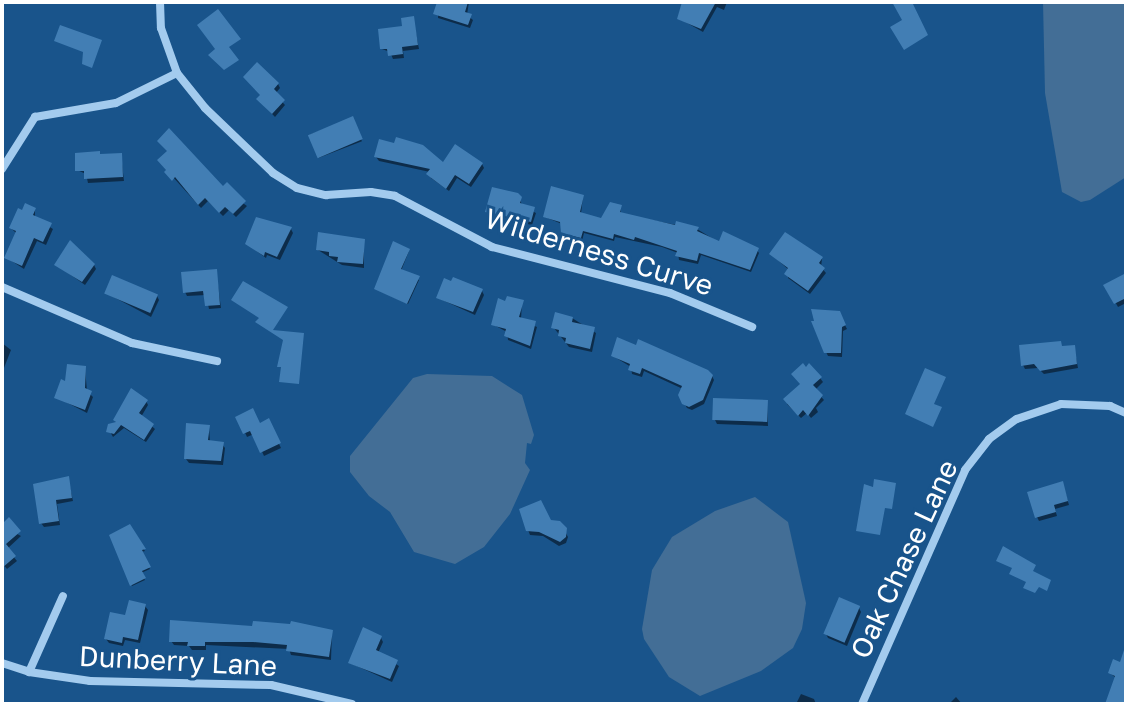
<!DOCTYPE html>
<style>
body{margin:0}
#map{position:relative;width:1128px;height:706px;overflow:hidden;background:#19548b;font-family:"Golos Text",sans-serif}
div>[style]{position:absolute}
.water>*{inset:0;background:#436e96}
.shadow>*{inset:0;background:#0007;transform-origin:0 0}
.building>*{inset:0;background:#427eb4;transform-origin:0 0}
.minor>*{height:8px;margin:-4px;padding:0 4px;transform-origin:4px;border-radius:4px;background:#a3cbee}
span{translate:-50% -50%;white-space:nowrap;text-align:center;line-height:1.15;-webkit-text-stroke:6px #19548b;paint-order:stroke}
.street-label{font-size:28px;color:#fff}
.frame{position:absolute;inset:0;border:4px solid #fff;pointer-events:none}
</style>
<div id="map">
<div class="water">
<div style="clip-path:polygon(1043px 2px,1126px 2px,1126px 177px,1090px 200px,1081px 202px,1062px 192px,1045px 93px)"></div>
<div style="clip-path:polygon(427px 374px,492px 376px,522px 395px,534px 435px,531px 444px,527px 443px,525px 463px,530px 470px,510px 514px,484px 547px,455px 564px,414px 552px,390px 512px,369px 496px,350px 472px,350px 456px,413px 378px)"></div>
<div style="clip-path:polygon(755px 497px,788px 522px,806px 603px,802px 629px,793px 648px,761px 671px,700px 696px,669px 677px,644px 639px,642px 629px,652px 570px,672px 537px,715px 511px)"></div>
</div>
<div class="shadow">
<div style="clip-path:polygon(439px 2px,469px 2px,467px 15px,473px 20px,470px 28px,438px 18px)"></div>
<div style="clip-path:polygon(688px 2px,727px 2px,724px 10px,717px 7px,703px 32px,680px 19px)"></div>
<div style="clip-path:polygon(413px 18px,419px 49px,403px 51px,404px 58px,393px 59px,390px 52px,382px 49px)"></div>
<div style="clip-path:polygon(278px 84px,280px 88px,275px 94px,285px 105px,275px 117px,258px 99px)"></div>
<div style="left:353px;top:118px;width:25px;height:46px;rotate:69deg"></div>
<div style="clip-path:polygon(121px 155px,124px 181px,88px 183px,86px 174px,77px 170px)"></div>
<div style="clip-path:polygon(376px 157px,443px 165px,482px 164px,484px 168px,471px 187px,457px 178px,449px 191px,431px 178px,430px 172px,379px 161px)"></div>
<div style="clip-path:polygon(162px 165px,223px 189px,247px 206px,236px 217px,229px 210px,223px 216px,208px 201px,201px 208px)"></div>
<div style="clip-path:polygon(583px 196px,581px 214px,602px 220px,620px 207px,621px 214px,697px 229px,720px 243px,757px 250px,759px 253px,751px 272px,701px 255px,698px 264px,679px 260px,678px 253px,662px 247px,615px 237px,614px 241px,584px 233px,582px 241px,565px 236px,562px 224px,545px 217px)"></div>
<div style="clip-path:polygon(520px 198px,522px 206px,536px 213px,532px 225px,490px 216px,487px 212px)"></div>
<div style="clip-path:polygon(35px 209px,35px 218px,53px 229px,46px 245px,37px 241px,24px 269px,7px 258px,17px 234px,11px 228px)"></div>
<div style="clip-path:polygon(291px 229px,293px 233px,280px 260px,267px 255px,266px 258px,247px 244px)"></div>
<div style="clip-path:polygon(364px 241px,364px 268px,342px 265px,318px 250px)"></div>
<div style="clip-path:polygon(409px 251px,401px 271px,419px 280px,408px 304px,378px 290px)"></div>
<div style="clip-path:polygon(771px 254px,822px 259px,821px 267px,826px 273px,810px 294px,788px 278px,789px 270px)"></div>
<div style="clip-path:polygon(57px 265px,94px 265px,96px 269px,85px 285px)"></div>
<div style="clip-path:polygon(216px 271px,221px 308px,209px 309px,206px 295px,187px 296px,185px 292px)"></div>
<div style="clip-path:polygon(1126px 275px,1126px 303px,1118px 307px,1106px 286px)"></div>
<div style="clip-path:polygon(482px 291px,484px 295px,475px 315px,438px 298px)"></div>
<div style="clip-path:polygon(106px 293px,157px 296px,159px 300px,151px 317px)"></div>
<div style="clip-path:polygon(522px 301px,521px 320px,537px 327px,531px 349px,508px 340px,507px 332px,494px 325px,507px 304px)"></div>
<div style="clip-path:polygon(841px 317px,847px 329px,843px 331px,842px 357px,828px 356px,826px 352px)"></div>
<div style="clip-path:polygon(572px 318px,596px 333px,592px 352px,569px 347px,554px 328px)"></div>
<div style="clip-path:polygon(2px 343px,11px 350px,2px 373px)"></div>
<div style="clip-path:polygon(1074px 347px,1078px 368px,1044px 374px,1038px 368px,1025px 369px,1023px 365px,1063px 348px)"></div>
<div style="clip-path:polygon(637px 348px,712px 376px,714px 380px,704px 404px,692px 410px,687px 408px,680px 395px,683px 389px,644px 371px,642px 377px,632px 374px,631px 367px,613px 356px)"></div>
<div style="clip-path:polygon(85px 368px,87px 391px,93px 397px,87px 413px,56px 397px)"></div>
<div style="clip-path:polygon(820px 378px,823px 382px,815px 390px,824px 400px,816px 408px,818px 412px,811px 418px,807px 413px,801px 418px,787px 404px)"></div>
<div style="clip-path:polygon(146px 401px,148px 405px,141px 417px,155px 429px,146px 442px,124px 428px,113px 437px,108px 428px,117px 424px,115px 420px)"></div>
<div style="clip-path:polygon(767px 402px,768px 426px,717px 424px,715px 420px)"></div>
<div style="clip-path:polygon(238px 417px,259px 425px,268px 421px,281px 448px,264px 456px,254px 434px,247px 437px)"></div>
<div style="clip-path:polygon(209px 427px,210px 442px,222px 444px,225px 448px,223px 465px,189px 463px,186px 459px)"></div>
<div style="clip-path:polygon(68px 478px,73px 501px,57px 504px,60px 525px,44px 527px,41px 523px)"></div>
<div style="clip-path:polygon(1064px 488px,1069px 505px,1055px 509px,1057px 516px,1039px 521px,1037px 517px)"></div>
<div style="clip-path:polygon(550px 522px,561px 524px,568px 537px,566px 543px,559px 546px,543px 536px,530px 535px,528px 530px)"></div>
<div style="clip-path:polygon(2px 526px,21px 536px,7px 549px,17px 561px,7px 569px,2px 563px)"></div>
<div style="clip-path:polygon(129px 527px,145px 551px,141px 552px,150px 569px,141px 573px,145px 580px,132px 586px,111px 536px)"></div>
<div style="clip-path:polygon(145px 606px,148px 610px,140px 643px,125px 640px,123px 646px,109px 643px,106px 639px,127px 617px)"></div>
<div style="clip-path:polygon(859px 608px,861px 612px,847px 646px,828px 638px,826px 634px)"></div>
<div style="clip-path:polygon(332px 632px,331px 660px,291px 655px,289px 649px,206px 645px,206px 650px,192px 650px,189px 646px,174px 645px,171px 641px)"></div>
<div style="clip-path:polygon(381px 638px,383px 642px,378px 653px,399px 666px,392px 682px,350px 663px)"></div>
<div style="clip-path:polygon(1114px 662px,1126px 666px,1126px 704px,1107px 704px,1116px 678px,1110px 673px)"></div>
<div style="clip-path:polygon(801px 694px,814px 699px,816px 704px,796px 704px)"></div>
<div style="clip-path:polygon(956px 697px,962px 704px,949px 704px)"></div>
</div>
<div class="building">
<div style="clip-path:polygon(437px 2px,468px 2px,465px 12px,472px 14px,468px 25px,433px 14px)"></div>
<div style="clip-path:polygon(682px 2px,716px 2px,701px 29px,677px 19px)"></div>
<div style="clip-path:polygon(892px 2px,912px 2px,928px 35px,904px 50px,890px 27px,902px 20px)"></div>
<div style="clip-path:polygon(218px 9px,241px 39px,229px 47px,239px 60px,224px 70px,208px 55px,215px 49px,197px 25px)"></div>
<div style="clip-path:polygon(414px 16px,418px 45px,402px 47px,403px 54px,388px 56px,387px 49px,380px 49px,378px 29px,402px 26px,401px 18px)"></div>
<div style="clip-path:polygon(60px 25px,102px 40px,92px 68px,82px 64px,83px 52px,54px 41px)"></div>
<div style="clip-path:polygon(257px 62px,279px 83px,274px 89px,285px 100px,272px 114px,256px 99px,260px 95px,243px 77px)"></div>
<div style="left:353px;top:116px;width:25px;height:49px;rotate:67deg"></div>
<div style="clip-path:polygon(169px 128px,223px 186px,227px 182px,246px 201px,233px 214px,225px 207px,219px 213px,205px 198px,198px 205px,175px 177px,172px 181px,164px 172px,166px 170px,157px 160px,167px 151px,157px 141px)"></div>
<div style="clip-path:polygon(396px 137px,423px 145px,443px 162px,455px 144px,483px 163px,469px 184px,455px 175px,446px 189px,426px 174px,430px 169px,374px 157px,379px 139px,394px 143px)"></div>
<div style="clip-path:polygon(100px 151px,100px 154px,122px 153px,123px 177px,84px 179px,84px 171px,75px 171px,75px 153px)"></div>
<div style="clip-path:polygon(551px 186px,584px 195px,580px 212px,601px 218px,610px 202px,622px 205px,620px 212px,675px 225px,676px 221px,699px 227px,697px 231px,719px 241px,723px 231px,759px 248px,750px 270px,699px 253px,697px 261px,675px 256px,677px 251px,635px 237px,634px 240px,614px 234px,613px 239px,583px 231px,581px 238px,561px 233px,560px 222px,543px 217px)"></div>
<div style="clip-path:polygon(492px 187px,518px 193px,522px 197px,520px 203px,535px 207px,531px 222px,485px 212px)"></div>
<div style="clip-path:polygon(25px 203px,36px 208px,33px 215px,52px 223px,43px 242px,34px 238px,22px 266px,4px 258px,16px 231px,9px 228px,18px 208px,22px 210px)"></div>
<div style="clip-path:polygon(256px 217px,292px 227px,277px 257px,265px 252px,264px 256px,245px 244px)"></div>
<div style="clip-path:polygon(318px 232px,365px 239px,363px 264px,337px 262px,338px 257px,329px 256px,329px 252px,316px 250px)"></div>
<div style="clip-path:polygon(785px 232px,823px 257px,819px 263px,825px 268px,808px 291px,784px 274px,788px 268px,769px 254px)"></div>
<div style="clip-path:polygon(70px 240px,95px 264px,82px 282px,54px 265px)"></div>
<div style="clip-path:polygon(393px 241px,410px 249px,401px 269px,420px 276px,407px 304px,374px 289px)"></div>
<div style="clip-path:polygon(217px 269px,220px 305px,205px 306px,203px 291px,183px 293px,181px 272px)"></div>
<div style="clip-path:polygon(1126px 273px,1126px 298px,1114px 304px,1103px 285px)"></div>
<div style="left:112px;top:275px;width:50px;height:20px;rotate:23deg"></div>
<div style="clip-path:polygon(453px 277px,483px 289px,473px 312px,436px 298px,444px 278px,451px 281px)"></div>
<div style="clip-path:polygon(243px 281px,288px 307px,273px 330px,304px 333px,299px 384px,279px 382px,281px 367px,277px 367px,283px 340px,255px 322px,259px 318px,231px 300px)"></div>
<div style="clip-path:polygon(507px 296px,524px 300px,519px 317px,536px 321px,530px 346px,504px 336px,506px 329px,491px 325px,498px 298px,505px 301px)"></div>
<div style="clip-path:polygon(811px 309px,840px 311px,846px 325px,842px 327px,841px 353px,824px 353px,811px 321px,814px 321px)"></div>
<div style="clip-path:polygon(555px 312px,573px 317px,572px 322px,595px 327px,590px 349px,565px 343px,566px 338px,558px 336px,559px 330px,551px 328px)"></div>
<div style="clip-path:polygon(617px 337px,636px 345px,638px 339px,708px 370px,713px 375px,703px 400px,689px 407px,682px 404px,678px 395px,682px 386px,642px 368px,640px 374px,628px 370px,630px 364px,611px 356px)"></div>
<div style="clip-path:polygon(1061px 341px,1062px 346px,1075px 345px,1077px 364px,1040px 371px,1034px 364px,1021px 366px,1019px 345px)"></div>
<div style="clip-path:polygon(803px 363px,806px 367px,809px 363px,822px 377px,813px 385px,823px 395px,808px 416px,803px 410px,798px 416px,783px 399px,800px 384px,791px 374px)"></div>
<div style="clip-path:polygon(67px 364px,86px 366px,85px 388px,92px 391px,85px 410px,54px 398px,61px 379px,65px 381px)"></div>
<div style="clip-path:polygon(925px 368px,946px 377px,934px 404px,942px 407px,933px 427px,905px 414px)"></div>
<div style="clip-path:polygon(131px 388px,148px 400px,139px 413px,154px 424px,144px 440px,121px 425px,114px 434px,106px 432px,108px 424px,116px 422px,113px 420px)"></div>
<div style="left:713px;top:398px;width:55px;height:22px;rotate:2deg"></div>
<div style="clip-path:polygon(253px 408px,260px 423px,269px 418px,281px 443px,260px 453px,250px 431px,243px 434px,235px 417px)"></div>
<div style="clip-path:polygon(186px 423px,210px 425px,208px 440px,224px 442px,221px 461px,184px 459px)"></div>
<div style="clip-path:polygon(69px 476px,72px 498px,56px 500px,59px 521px,39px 524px,33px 484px)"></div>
<div style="clip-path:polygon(874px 479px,896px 483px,892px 509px,885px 508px,880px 535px,856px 531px,864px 484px,873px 487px)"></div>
<div style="clip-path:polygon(1063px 481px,1068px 501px,1054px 505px,1056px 512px,1035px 518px,1027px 492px)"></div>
<div style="clip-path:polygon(541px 500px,551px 520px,560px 521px,567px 528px,566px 537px,560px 542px,539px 532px,526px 531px,519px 509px)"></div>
<div style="clip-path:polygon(9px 517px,21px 531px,6px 544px,16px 556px,2px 568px,2px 524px)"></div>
<div style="clip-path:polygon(130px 524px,146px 549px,142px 550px,151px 567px,142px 571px,146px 578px,130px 586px,109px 535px)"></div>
<div style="clip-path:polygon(1003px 546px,1036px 565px,1033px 571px,1051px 580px,1047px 591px,1039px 587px,1035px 593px,1023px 588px,1026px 582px,1009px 574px,1012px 568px,996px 561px)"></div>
<div style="left:839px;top:597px;width:23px;height:40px;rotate:23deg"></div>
<div style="clip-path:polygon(129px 600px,146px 604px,138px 640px,123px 637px,122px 643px,104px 639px,110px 612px,125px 615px)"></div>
<div style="clip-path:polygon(170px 620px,252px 626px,253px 621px,290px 624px,291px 621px,333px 630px,329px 657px,286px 651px,287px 645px,253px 642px,205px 642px,205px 646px,187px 646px,188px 642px,169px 642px)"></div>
<div style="clip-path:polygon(363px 627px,382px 636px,376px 650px,398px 660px,390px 679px,348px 663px)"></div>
<div style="clip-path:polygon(1124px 650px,1126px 704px,1105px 704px,1115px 676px,1108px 673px,1113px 659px,1120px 662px)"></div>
</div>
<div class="minor">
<div style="left:160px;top:2px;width:26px;rotate:88deg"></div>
<div style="left:161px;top:28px;width:48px;rotate:70.4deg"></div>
<div style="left:177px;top:73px;width:45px;rotate:51.3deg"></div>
<div style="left:205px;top:108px;width:94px;rotate:43.7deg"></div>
<div style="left:273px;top:173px;width:28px;rotate:32deg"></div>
<div style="left:297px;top:188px;width:30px;rotate:14deg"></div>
<div style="left:326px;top:195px;width:45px;rotate:-3.8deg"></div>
<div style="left:371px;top:192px;width:24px;rotate:9deg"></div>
<div style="left:395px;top:196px;width:110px;rotate:27.7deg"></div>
<div style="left:492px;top:247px;width:184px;rotate:14.5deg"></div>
<div style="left:670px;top:293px;width:89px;rotate:22.5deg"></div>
<div style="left:2px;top:169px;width:62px;rotate:-57.6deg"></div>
<div style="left:35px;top:117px;width:82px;rotate:-9.8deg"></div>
<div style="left:116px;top:103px;width:68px;rotate:-26.2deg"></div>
<div style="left:2px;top:287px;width:142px;rotate:23.3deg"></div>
<div style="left:132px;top:343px;width:87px;rotate:12deg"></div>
<div style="left:2px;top:663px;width:28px;rotate:18deg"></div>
<div style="left:29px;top:672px;width:62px;rotate:8.4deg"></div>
<div style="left:90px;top:681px;width:181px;rotate:1.3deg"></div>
<div style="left:271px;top:685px;width:83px;rotate:13.2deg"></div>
<div style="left:29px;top:672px;width:83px;rotate:-65.9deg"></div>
<div style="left:862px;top:704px;width:256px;rotate:-66.2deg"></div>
<div style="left:965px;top:470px;width:39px;rotate:-52deg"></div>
<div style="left:989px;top:439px;width:34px;rotate:-36deg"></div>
<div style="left:1017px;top:419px;width:46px;rotate:-18.8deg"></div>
<div style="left:1061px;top:404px;width:49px;rotate:2.3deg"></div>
<div style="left:1110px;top:406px;width:17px;rotate:24deg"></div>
</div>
<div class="street-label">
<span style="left:599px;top:252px;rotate:17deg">Wilderness Curve</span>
<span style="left:904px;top:559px;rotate:-65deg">Oak Chase Lane</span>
<span style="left:178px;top:661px;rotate:3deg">Dunberry Lane</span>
</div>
<div class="frame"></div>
</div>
